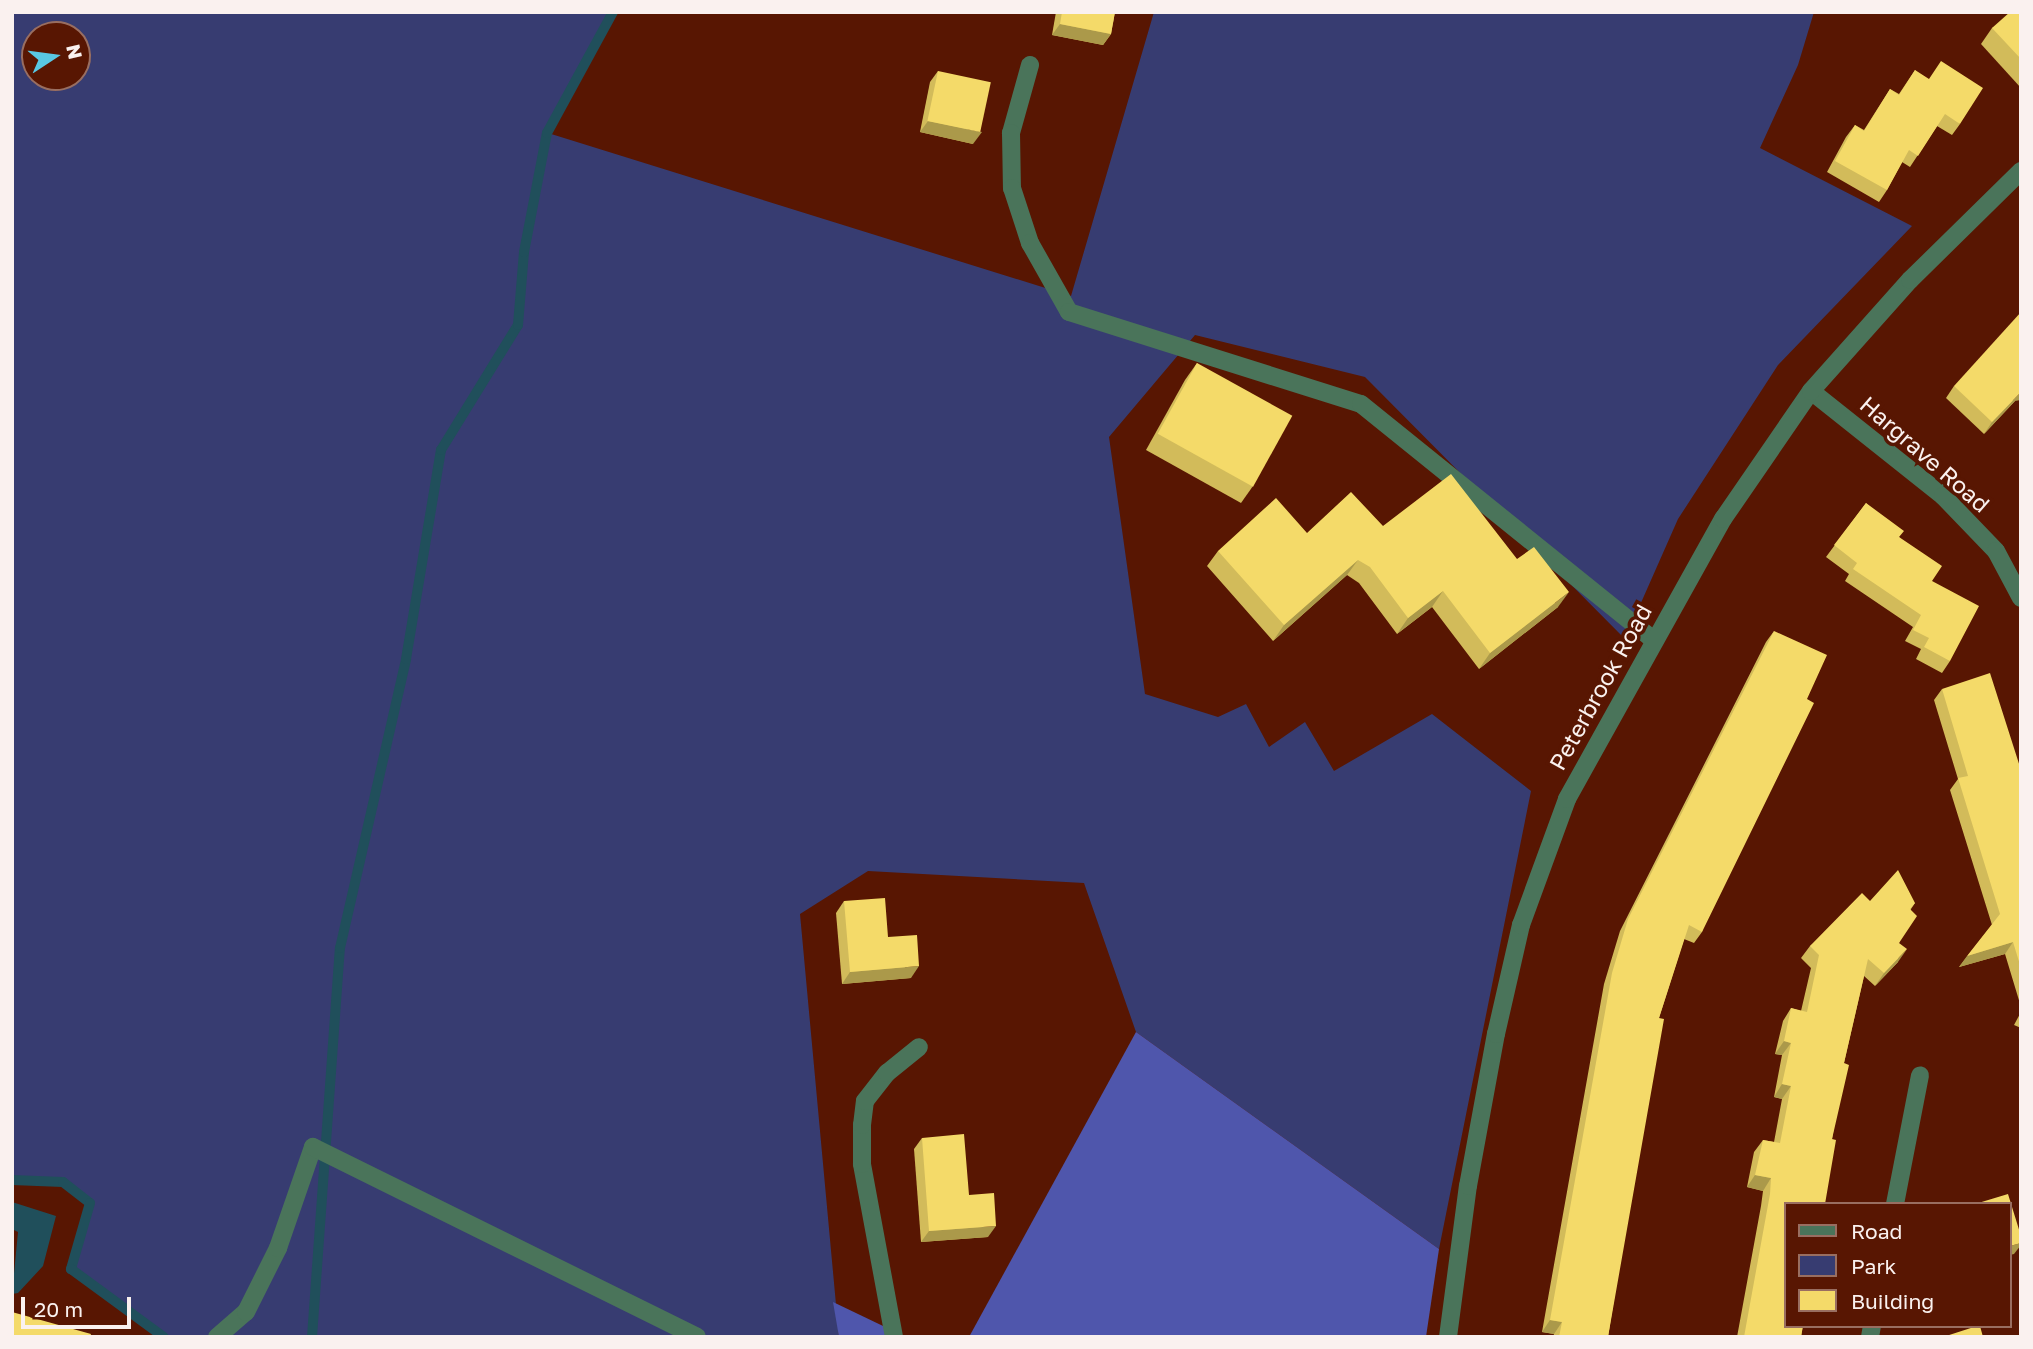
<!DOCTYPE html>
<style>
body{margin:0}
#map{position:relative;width:2033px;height:1349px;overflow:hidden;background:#581602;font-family:"Golos Text",sans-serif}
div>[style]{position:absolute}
.green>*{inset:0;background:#373c71}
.forest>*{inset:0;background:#4f56ac}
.water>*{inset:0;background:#204f5b}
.stream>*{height:10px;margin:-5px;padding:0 5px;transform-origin:5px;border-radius:5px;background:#204f5b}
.service>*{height:18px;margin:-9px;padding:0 9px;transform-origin:9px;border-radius:9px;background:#4a745a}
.minor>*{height:18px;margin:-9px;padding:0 9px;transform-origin:9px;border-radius:9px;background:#4a745a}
.tertiary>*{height:18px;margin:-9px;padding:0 9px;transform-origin:9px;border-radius:9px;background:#4a745a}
.wall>*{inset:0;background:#d2bb5a}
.shaded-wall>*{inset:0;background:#ab994a}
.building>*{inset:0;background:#f4da69;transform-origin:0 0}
span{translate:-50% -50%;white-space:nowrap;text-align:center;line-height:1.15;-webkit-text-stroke:7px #581602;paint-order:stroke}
.street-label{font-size:23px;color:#faf1ef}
.frame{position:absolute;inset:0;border:14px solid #faf1ef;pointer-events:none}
.legend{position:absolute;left:1784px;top:1202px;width:228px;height:126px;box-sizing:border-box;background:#581602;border:2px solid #996e61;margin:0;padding:9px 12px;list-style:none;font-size:21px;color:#faf1ef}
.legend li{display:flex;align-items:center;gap:14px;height:35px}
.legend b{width:35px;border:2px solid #996e61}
.north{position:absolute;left:21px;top:21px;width:70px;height:70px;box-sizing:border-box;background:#581602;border:2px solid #996e61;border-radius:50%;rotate:77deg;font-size:19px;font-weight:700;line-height:28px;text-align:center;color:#faf1ef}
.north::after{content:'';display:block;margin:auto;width:24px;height:32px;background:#59c8e4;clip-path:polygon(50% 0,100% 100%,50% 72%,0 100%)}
.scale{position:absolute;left:21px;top:1297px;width:110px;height:32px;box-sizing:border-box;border:4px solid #faf1ef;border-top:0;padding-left:9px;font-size:21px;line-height:24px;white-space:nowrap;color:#faf1ef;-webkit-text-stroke:5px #581602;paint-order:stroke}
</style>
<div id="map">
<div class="green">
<div style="clip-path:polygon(evenodd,12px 12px,613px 12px,548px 133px,1071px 296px,1154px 12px,1814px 12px,1798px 65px,1760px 148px,1912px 226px,1778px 365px,1678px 519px,1625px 639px,1365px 377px,1195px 335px,1109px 437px,1145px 694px,1218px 717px,1246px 704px,1269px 747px,1305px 722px,1334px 771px,1432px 714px,1531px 791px,1439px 1249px,1136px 1032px,1084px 883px,868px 871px,800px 914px,839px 1337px,164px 1337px,71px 1269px,90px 1202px,63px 1182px,12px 1180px,12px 12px,35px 35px,77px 35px,77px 77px,35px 77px,35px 35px)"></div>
</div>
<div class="forest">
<div style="clip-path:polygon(1136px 1032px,1439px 1249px,1426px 1337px,969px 1337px)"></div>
<div style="clip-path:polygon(833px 1302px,906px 1337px,839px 1337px)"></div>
</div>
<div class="water">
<div style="clip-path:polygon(12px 1202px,56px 1216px,43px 1266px,18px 1293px,12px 1294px,18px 1232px,12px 1229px)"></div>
</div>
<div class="stream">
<div style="left:12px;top:1180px;width:51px;rotate:2.2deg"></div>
<div style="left:63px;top:1182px;width:34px;rotate:38deg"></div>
<div style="left:90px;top:1203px;width:69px;rotate:106.1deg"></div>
<div style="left:71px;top:1269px;width:115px;rotate:36.2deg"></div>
<div style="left:312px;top:1337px;width:390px;rotate:-85.9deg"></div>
<div style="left:340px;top:948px;width:296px;rotate:-77.1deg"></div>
<div style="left:406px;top:659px;width:212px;rotate:-80.5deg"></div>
<div style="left:441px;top:450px;width:147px;rotate:-58.4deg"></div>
<div style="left:518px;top:325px;width:73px;rotate:-85.3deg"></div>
<div style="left:524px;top:252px;width:121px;rotate:-79.1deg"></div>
<div style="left:547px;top:133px;width:138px;rotate:-61.4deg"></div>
</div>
<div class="service">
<div style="left:1030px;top:65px;width:71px;rotate:105.6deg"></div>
<div style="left:1011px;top:133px;width:55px;rotate:89deg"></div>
<div style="left:1012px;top:188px;width:58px;rotate:71.9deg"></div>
<div style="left:1030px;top:243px;width:79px;rotate:60.5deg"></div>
<div style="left:1069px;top:312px;width:306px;rotate:17.5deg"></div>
<div style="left:1361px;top:404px;width:376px;rotate:38.9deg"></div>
<div style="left:217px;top:1337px;width:38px;rotate:-41deg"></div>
<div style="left:246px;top:1312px;width:72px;rotate:-63.4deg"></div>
<div style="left:278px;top:1248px;width:107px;rotate:-70.9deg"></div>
<div style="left:313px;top:1147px;width:428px;rotate:26.3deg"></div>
<div style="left:894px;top:1337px;width:176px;rotate:-100.5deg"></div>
<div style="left:862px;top:1164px;width:39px;rotate:-90deg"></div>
<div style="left:862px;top:1125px;width:24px;rotate:-83deg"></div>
<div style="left:865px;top:1101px;width:36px;rotate:-52deg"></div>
<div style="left:887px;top:1073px;width:41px;rotate:-39.1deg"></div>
</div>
<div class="minor">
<div style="left:1811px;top:391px;width:169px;rotate:38.5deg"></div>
<div style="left:1943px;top:496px;width:76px;rotate:46.1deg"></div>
<div style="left:1996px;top:551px;width:53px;rotate:62deg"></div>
<div style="left:1895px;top:1204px;width:131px;rotate:-79deg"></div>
<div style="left:1870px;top:1337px;width:11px;rotate:-80deg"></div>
</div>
<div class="tertiary">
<div style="left:1448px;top:1337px;width:152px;rotate:-82.5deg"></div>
<div style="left:1468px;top:1186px;width:155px;rotate:-79.6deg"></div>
<div style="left:1496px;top:1034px;width:112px;rotate:-77.1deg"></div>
<div style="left:1521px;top:925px;width:134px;rotate:-69.9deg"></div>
<div style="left:1567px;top:799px;width:321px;rotate:-60.9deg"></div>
<div style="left:1723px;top:519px;width:155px;rotate:-55.5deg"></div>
<div style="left:1811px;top:391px;width:149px;rotate:-48.3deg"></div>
<div style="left:1910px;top:280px;width:156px;rotate:-44.5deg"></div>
</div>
<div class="wall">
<div style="clip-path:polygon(1056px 12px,1115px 12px,1111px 34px,1103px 45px,1052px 35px)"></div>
<div style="clip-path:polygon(2021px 12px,2021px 88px,1981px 44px,1992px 28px)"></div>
<div style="clip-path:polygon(1915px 70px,1960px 124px,1952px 135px,1937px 126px,1910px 167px,1902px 162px,1887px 190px,1879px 202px,1827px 172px,1846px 137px,1855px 125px,1864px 130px,1890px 89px,1899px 94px)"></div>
<div style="clip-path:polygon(938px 71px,973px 144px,920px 132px,930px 82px)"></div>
<div style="clip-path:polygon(1197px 363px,1253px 486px,1241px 503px,1146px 450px,1185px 380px)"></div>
<div style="clip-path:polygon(1954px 386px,2015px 401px,1984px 434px,1946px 398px)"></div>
<div style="clip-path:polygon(1866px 503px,1899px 537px,1932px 581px,1950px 661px,1942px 673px,1916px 659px,1921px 649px,1905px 641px,1913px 627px,1845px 581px,1849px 574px,1826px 557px)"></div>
<div style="clip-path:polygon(1307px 533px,1517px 559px,1558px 607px,1479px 669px,1432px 607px,1397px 634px,1359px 583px,1347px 575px,1273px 641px,1207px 566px,1218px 551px)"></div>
<div style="clip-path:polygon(1774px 631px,1702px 932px,1694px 943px,1684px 939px,1659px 1018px,1608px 1337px,1553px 1337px,1554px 1334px,1542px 1332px,1604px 984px,1620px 931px,1766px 642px)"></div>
<div style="clip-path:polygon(1942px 689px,2021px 770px,2021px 1007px,2005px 954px,1959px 967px,1992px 925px,1950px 790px,1958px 779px,1934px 700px)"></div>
<div style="clip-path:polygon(844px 901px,888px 937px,911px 978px,842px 984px,836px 913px)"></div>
<div style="clip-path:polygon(1870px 901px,1915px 903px,1911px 909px,1899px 943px,1898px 962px,1875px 986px,1864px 976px,1844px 1063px,1801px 1337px,1737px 1337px,1761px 1206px,1763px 1191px,1747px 1187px,1754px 1152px,1763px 1140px,1774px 1142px,1782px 1099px,1774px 1097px,1782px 1055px,1775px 1054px,1783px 1021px,1791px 1008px,1801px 1011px,1811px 968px,1801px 958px,1810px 946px)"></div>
<div style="clip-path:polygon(2021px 1012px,2021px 1028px,2014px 1025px)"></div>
<div style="clip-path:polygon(922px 1138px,969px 1195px,988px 1237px,921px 1242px,914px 1149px)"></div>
</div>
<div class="shaded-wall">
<div style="clip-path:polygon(1060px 24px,1111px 34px,1103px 45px,1052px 35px)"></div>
<div style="clip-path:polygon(928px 121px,982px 132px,973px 144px,920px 132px)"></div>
<div style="clip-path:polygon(2021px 392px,2021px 400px,2015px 401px,1984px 434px,1992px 422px)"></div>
<div style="clip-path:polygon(1358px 560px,1347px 575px,1273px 641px,1284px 625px)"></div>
<div style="clip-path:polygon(1443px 591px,1432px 607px,1397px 634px,1408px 618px)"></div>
<div style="clip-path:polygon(1569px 592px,1558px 607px,1479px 669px,1490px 653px)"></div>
<div style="clip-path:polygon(2013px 942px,2005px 954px,1959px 967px,1967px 956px)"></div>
<div style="clip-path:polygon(1907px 949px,1898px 962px,1875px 986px,1884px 973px)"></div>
<div style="clip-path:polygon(919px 966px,911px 978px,842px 984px,850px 972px)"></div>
<div style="clip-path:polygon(1784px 1041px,1791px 1043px,1782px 1055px,1775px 1054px)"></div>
<div style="clip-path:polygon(1782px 1084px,1791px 1086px,1782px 1099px,1774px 1097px)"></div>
<div style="clip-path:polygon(1755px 1175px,1771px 1178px,1763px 1191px,1747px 1187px)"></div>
<div style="clip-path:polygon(996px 1226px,988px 1237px,921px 1242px,929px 1231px)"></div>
<div style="clip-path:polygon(2021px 1243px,2021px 1245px,2014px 1254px,2010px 1255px,2010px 1246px)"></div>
<div style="clip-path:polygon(1550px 1320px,1562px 1322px,1554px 1334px,1542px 1332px)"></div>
</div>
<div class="building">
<div style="clip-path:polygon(1062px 12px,1115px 12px,1111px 34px,1060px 24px)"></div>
<div style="clip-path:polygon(2010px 12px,2021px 12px,2021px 59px,1992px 28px)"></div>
<div style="clip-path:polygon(1941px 61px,1983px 88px,1960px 124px,1945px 114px,1918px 156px,1909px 150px,1887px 190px,1835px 161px,1855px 125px,1864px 131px,1890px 89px,1899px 95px,1915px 70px,1929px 79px)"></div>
<div style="left:938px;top:71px;width:54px;height:51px;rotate:12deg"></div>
<div style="clip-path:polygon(2021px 312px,2021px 392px,1992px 422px,1954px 386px)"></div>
<div style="left:1197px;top:363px;width:109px;height:81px;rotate:29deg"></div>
<div style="clip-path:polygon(1451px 474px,1517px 559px,1534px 547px,1569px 592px,1490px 653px,1443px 591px,1408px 618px,1370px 567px,1358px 560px,1284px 625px,1218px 551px,1276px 498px,1307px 533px,1351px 492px,1383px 526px)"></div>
<div style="clip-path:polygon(1866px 503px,1904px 531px,1899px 537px,1942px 566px,1932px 581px,1979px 606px,1950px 661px,1924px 647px,1929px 638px,1913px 630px,1921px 615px,1853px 569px,1857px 563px,1834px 545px)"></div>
<div style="clip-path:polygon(1774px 631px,1827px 655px,1807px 699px,1814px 703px,1702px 932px,1689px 925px,1659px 1018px,1664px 1019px,1608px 1337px,1559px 1337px,1562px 1322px,1550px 1320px,1612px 973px,1628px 919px)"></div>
<div style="clip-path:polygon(1990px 673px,2021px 770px,2021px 968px,2013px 942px,1967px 956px,2000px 914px,1958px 778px,1968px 776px,1942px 689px)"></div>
<div style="clip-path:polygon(1898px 870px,1915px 903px,1910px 909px,1917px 916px,1899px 943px,1907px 949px,1884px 973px,1868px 959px,1844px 1063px,1849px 1065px,1832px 1139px,1836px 1140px,1825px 1204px,1786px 1204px,1786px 1326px,1803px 1326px,1801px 1337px,1744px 1337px,1770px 1194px,1771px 1178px,1755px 1175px,1763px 1140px,1780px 1143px,1791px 1086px,1782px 1084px,1791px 1043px,1784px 1041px,1791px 1008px,1807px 1012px,1819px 955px,1810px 946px,1862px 893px,1870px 901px)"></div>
<div style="clip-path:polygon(885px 898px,888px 937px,917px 935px,919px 966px,850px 972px,844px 901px)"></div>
<div style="clip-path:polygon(964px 1134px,969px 1195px,994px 1193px,996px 1226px,929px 1231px,922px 1138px)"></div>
<div style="clip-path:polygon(2008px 1194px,2021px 1236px,2021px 1243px,2010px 1246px,2010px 1204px,1975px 1204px)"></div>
<div style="clip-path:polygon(12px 1312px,91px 1334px,90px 1337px,12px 1337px)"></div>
<div style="clip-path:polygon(1977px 1326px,1980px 1326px,1983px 1337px,1943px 1337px)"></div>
</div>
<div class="street-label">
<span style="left:1925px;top:454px;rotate:41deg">Hargrave Road</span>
<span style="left:1600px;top:687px;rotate:-61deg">Peterbrook Road</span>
</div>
<div class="frame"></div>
<ul class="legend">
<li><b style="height:9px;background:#4a745a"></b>Road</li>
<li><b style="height:19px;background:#373c71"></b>Park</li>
<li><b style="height:19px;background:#f4da69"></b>Building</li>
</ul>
<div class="north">N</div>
<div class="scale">20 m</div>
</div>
